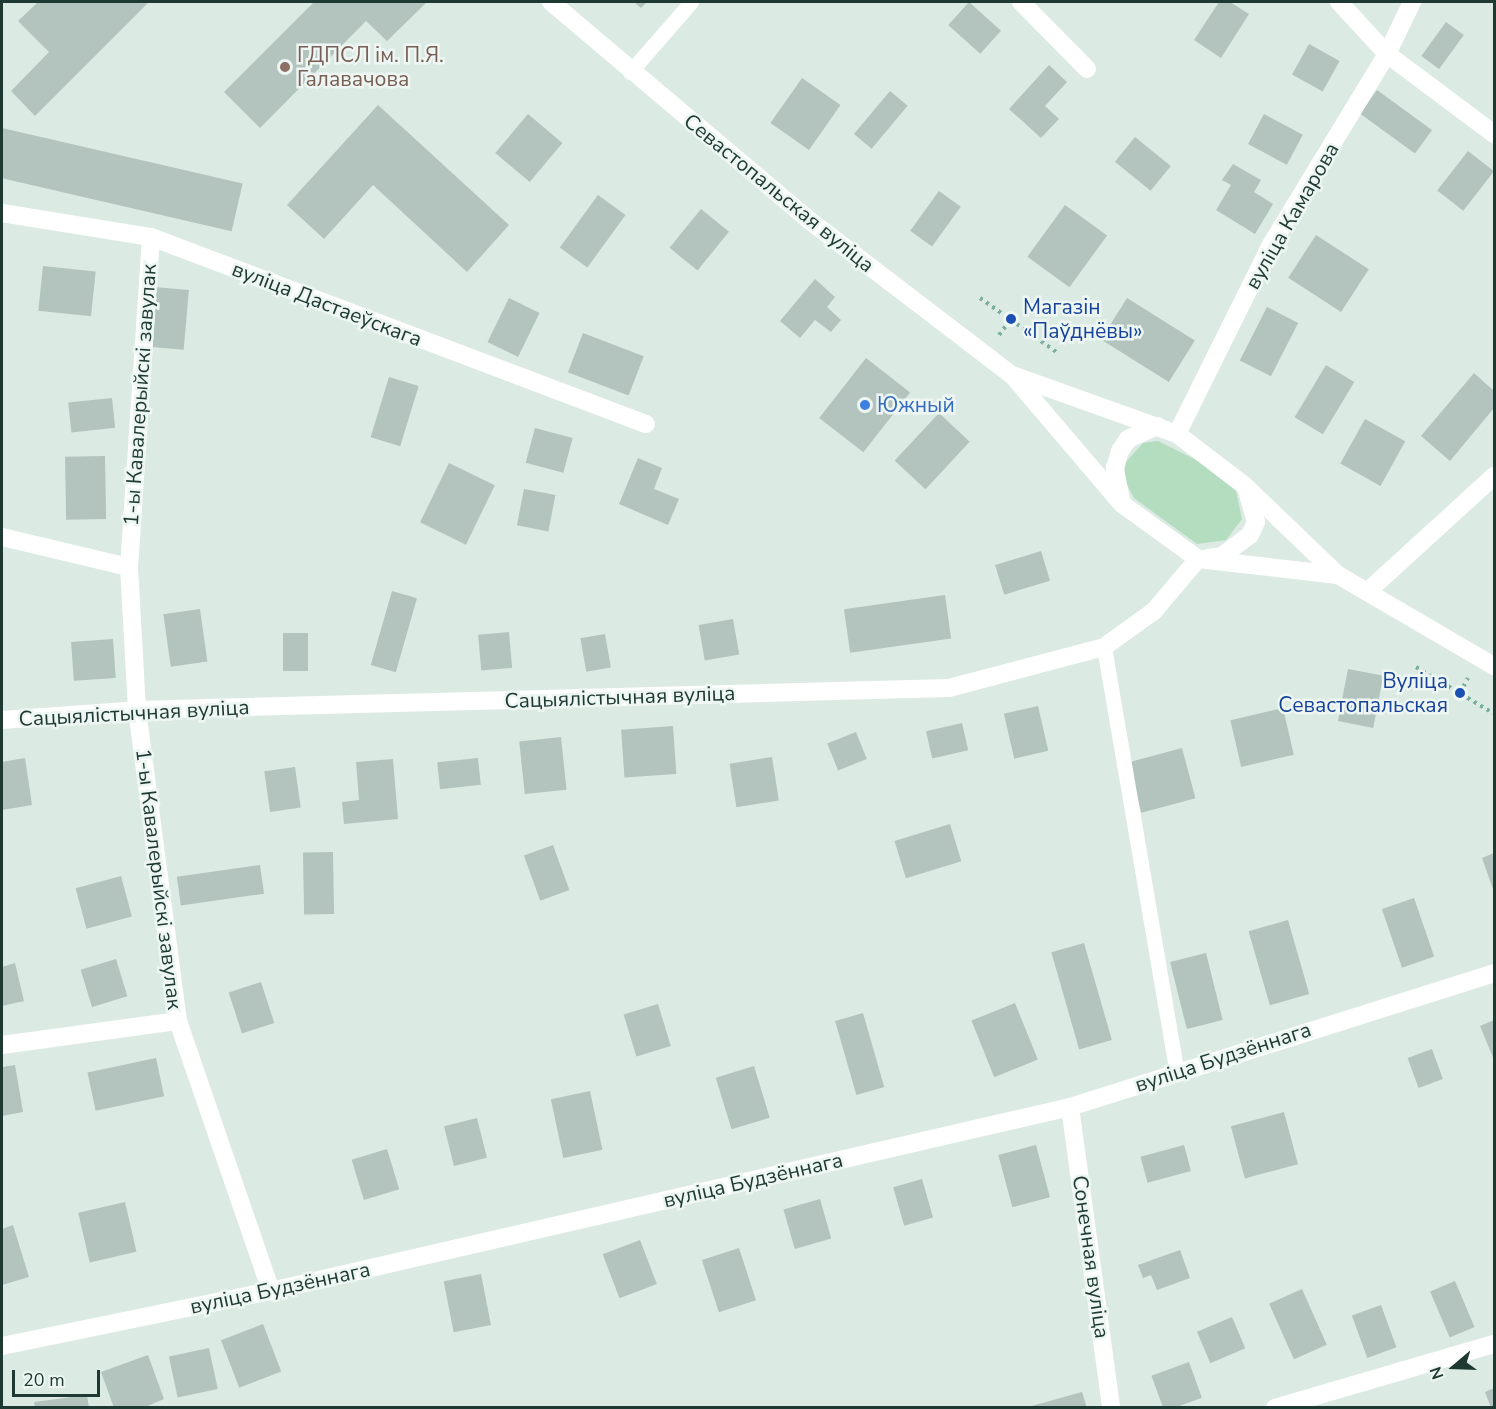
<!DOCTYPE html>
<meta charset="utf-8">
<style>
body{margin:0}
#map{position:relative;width:1496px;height:1409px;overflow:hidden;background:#dceae4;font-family:"Nunito Sans",sans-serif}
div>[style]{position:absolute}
.green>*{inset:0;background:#b3ddbe}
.building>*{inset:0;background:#b2c4bd;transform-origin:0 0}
.path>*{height:4px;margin-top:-2px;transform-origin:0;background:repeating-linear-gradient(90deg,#7baf9f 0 3px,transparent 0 7.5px)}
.service>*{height:15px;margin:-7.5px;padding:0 7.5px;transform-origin:7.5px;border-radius:7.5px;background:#fff}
.minor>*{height:18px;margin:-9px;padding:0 9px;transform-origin:9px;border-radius:9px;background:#fff}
.tertiary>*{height:18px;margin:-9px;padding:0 9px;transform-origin:9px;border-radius:9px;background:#fff}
.dots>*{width:16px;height:16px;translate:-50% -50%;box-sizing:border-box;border:3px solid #edf6f2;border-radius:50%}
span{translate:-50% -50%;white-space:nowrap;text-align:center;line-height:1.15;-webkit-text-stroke:5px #edf6f2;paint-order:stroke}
.education-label{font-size:21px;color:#785e54}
.left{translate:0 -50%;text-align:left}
.street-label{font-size:21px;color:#1e3932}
.transit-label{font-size:21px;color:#164399}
.right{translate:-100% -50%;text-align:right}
.shop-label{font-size:21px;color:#366cbe}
.frame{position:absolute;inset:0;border:3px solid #1e3932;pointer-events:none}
.north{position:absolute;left:1424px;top:1337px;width:60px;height:60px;-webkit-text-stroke:4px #edf6f2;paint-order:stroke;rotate:251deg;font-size:16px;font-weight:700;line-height:24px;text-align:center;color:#1e3932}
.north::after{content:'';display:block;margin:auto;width:21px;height:27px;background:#1e3932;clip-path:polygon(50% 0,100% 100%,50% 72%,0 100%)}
.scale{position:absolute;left:12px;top:1370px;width:88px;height:27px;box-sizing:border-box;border:3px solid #1e3932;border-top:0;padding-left:8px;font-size:18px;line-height:21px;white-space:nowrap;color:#1e3932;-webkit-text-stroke:4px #edf6f2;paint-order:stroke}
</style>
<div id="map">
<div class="green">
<div style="clip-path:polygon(1158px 441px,1198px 461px,1236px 491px,1242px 519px,1226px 540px,1197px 544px,1134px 498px,1124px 479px,1125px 463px,1143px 443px)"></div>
</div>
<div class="building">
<div style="clip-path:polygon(38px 2px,149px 2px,35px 116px,11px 91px,49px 52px,18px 21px)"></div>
<div style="clip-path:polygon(314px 2px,427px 2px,387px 41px,366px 21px,260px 128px,224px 92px)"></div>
<div style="clip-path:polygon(634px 2px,647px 2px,641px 8px)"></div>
<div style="left:969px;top:2px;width:43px;height:31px;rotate:42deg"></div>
<div style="clip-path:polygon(1219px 2px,1230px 2px,1249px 14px,1221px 58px,1194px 40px)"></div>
<div style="left:1446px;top:22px;width:22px;height:42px;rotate:36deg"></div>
<div style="left:1309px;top:44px;width:35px;height:35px;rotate:29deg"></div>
<div style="clip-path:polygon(1049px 65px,1067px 82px,1045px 106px,1059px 119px,1041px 138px,1009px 109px)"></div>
<div style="left:802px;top:78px;width:47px;height:55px;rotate:35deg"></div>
<div style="left:1377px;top:90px;width:68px;height:29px;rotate:36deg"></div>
<div style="left:890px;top:91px;width:23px;height:56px;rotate:40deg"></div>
<div style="clip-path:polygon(378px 105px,509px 225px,467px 272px,373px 185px,324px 239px,287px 205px)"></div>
<div style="left:528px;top:114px;width:45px;height:51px;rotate:40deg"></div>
<div style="left:1264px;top:114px;width:44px;height:34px;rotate:28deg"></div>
<div style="left:2px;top:128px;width:247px;height:49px;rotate:13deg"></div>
<div style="left:1135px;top:137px;width:46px;height:32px;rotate:39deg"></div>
<div style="left:1468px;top:151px;width:33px;height:50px;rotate:38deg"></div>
<div style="clip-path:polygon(1233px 164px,1261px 180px,1254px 192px,1273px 204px,1255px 234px,1216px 210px,1231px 185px,1222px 180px)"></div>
<div style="left:939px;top:191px;width:27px;height:49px;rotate:36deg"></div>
<div style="left:598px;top:195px;width:34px;height:65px;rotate:36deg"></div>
<div style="left:1065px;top:205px;width:52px;height:64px;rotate:36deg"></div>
<div style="left:701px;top:209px;width:36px;height:50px;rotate:39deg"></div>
<div style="left:1316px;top:235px;width:63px;height:51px;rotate:33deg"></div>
<div style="left:43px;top:266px;width:53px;height:45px;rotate:6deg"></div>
<div style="clip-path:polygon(815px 279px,835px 297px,827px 307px,841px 320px,831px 332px,815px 320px,800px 338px,780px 321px)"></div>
<div style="left:154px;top:287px;width:35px;height:60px;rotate:5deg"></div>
<div style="left:509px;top:298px;width:34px;height:49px;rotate:26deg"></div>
<div style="left:1127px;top:298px;width:80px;height:49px;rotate:32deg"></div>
<div style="left:1267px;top:307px;width:35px;height:60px;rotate:27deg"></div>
<div style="left:583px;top:333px;width:65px;height:42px;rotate:21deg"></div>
<div style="left:866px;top:358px;width:56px;height:76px;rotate:38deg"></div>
<div style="left:1326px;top:365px;width:33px;height:61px;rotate:31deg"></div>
<div style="clip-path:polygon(1474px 373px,1494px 391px,1494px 408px,1450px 461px,1421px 436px)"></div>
<div style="left:389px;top:377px;width:31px;height:63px;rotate:17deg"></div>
<div style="left:112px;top:398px;width:30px;height:44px;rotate:84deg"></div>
<div style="left:939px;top:413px;width:42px;height:65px;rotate:43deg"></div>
<div style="left:1365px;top:419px;width:46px;height:51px;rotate:29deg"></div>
<div style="left:535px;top:428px;width:39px;height:36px;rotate:15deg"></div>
<div style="left:105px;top:456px;width:63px;height:40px;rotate:89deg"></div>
<div style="clip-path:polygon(638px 458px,662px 468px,654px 489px,679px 499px,668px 525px,619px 504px)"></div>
<div style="left:449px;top:463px;width:51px;height:66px;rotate:26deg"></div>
<div style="left:524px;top:489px;width:32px;height:37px;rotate:11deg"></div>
<div style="left:1041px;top:551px;width:31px;height:48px;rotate:73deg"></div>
<div style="left:392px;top:591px;width:26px;height:77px;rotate:16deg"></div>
<div style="left:945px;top:595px;width:44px;height:102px;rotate:82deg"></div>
<div style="left:200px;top:609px;width:53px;height:37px;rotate:82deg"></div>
<div style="left:733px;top:619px;width:36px;height:35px;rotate:80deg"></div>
<div style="left:509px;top:632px;width:36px;height:31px;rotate:85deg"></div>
<div style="left:283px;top:633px;width:25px;height:38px"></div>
<div style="left:605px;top:634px;width:34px;height:25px;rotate:80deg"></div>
<div style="left:113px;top:639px;width:39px;height:42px;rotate:86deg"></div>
<div style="left:1348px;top:669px;width:36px;height:53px;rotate:11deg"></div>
<div style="left:1038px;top:706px;width:46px;height:35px;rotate:77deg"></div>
<div style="left:1283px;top:708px;width:48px;height:54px;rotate:77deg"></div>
<div style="left:962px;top:723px;width:28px;height:37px;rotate:77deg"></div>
<div style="left:673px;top:726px;width:48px;height:52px;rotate:86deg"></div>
<div style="left:856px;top:732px;width:29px;height:31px;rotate:68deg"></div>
<div style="left:561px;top:737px;width:53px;height:42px;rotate:84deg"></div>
<div style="left:1182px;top:748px;width:52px;height:56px;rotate:75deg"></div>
<div style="left:772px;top:757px;width:44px;height:43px;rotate:81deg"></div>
<div style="clip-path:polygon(25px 758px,32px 805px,2px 810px,2px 762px)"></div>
<div style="left:478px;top:758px;width:27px;height:41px;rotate:84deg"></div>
<div style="clip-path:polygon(393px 759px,398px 819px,344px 824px,342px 802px,359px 800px,356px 762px)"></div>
<div style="left:295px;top:767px;width:41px;height:31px;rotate:82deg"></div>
<div style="left:950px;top:824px;width:39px;height:58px;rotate:73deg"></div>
<div style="left:553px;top:845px;width:48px;height:31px;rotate:70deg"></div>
<div style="left:333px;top:852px;width:62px;height:30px;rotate:89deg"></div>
<div style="clip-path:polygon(1494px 853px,1494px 892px,1482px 858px)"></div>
<div style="left:260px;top:865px;width:29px;height:84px;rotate:82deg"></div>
<div style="left:121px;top:876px;width:42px;height:47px;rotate:75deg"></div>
<div style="left:1414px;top:898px;width:62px;height:34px;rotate:71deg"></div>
<div style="left:1288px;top:920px;width:77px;height:41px;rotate:74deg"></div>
<div style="left:1084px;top:943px;width:101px;height:34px;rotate:74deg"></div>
<div style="left:1206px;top:953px;width:69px;height:37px;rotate:76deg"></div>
<div style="left:116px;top:959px;width:39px;height:37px;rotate:73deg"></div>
<div style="clip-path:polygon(15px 963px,24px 1001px,2px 1006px,2px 967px)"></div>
<div style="left:261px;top:982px;width:43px;height:34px;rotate:72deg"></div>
<div style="left:1015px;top:1003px;width:61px;height:47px;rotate:68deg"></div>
<div style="left:658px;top:1004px;width:44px;height:36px;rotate:73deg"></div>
<div style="left:863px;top:1013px;width:77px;height:29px;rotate:74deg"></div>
<div style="clip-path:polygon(1494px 1020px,1494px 1060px,1480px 1026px)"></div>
<div style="left:1432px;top:1049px;width:32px;height:26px;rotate:70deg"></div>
<div style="left:156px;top:1058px;width:39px;height:70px;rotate:78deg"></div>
<div style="clip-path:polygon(15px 1065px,23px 1112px,2px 1116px,2px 1067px)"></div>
<div style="left:754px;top:1066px;width:54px;height:40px;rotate:73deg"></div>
<div style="left:590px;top:1091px;width:60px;height:40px;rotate:78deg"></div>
<div style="left:1284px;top:1112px;width:54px;height:55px;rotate:75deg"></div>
<div style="left:477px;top:1118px;width:41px;height:34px;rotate:76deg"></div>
<div style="left:1036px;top:1145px;width:54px;height:39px;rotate:75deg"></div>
<div style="left:1184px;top:1145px;width:27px;height:45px;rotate:75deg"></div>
<div style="left:387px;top:1149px;width:42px;height:37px;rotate:73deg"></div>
<div style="left:922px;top:1179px;width:40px;height:30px;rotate:74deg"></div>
<div style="left:820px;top:1199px;width:41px;height:38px;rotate:74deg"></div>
<div style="left:125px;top:1202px;width:51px;height:48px;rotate:77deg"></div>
<div style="clip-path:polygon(13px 1225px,29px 1277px,2px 1285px,2px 1229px)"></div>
<div style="left:640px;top:1240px;width:47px;height:40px;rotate:69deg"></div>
<div style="left:739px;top:1248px;width:55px;height:39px;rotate:72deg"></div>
<div style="clip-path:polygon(1180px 1250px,1190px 1278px,1157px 1290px,1151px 1275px,1143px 1278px,1138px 1265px)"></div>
<div style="left:481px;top:1274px;width:52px;height:38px;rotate:79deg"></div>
<div style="left:1455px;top:1281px;width:50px;height:27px;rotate:67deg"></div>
<div style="left:1302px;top:1289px;width:61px;height:36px;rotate:66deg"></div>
<div style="left:1381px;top:1305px;width:45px;height:31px;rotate:70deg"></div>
<div style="left:1232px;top:1317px;width:34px;height:38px;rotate:67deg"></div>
<div style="left:263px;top:1324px;width:51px;height:45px;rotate:69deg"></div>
<div style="left:209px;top:1348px;width:42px;height:41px;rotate:78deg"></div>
<div style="clip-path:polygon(148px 1355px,164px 1399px,143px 1408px,114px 1408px,101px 1372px)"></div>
<div style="left:1189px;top:1362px;width:38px;height:40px;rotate:70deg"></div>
<div style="clip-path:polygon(1494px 1388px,1494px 1408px,1491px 1408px,1485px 1392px)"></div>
<div style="clip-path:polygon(1082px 1392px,1087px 1408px,1028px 1408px,1028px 1407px)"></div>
<div style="clip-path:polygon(87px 1395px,89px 1408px,35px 1408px,34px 1402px)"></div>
</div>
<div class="path">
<div style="left:980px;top:298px;width:95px;rotate:35.2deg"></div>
<div style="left:999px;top:335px;width:20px;rotate:-53deg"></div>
<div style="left:1416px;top:667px;width:90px;rotate:30.9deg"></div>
<div style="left:1460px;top:693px;width:17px;rotate:-62deg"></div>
</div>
<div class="service">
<div style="left:630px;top:72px;width:93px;rotate:-48.9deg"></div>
<div style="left:1104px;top:647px;width:429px;rotate:80.3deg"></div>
</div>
<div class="minor">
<div style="left:1021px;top:2px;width:94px;rotate:45.4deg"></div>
<div style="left:1339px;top:2px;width:71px;rotate:47.3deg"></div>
<div style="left:1387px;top:54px;width:134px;rotate:36.8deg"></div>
<div style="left:2px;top:213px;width:151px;rotate:9.2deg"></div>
<div style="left:151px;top:237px;width:529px;rotate:20.7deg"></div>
<div style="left:151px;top:237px;width:331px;rotate:93.8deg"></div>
<div style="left:129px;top:567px;width:143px;rotate:86.8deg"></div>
<div style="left:137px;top:710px;width:314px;rotate:82.5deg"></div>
<div style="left:178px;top:1021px;width:286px;rotate:71deg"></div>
<div style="left:1177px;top:434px;width:213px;rotate:-63.6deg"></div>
<div style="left:1272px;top:243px;width:221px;rotate:-58.7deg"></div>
<div style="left:1387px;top:54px;width:58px;rotate:-64.3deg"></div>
<div style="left:2px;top:537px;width:130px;rotate:13.3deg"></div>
<div style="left:1367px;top:592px;width:172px;rotate:-42.4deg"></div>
<div style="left:2px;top:720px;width:135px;rotate:-4.2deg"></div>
<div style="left:137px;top:710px;width:812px;rotate:-1.55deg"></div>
<div style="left:949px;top:688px;width:160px;rotate:-14.8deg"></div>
<div style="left:1104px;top:647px;width:62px;rotate:-35.8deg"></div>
<div style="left:1154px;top:611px;width:68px;rotate:-49.8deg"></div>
<div style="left:2px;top:1045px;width:178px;rotate:-7.8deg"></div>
<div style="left:1070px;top:1107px;width:304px;rotate:82.2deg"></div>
<div style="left:1275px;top:1408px;width:228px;rotate:-16.3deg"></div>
</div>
<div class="tertiary">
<div style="left:551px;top:2px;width:338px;rotate:40.2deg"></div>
<div style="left:809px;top:220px;width:257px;rotate:37.4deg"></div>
<div style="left:1013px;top:376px;width:168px;rotate:49.6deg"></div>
<div style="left:1122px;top:504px;width:94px;rotate:35.9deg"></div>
<div style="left:1198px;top:559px;width:141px;rotate:6.5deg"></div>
<div style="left:1015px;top:376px;width:172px;rotate:19.7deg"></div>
<div style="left:1177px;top:434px;width:84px;rotate:37.3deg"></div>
<div style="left:1244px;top:485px;width:130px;rotate:43.8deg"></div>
<div style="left:1338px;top:575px;width:181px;rotate:30.3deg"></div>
<div style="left:1121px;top:500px;width:33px;rotate:-101deg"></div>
<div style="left:1115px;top:468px;width:18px;rotate:-74deg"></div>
<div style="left:1120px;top:451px;width:14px;rotate:-56deg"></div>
<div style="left:1128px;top:439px;width:32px;rotate:-24deg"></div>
<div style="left:1208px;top:558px;width:14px;rotate:-8deg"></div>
<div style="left:1222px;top:556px;width:35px;rotate:-37deg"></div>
<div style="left:1250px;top:535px;width:14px;rotate:-65deg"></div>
<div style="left:1256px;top:522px;width:32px;rotate:-106deg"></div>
<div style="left:2px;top:1346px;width:275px;rotate:-11.6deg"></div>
<div style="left:271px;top:1291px;width:820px;rotate:-12.97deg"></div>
<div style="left:1070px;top:1107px;width:445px;rotate:-17.5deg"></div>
</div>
<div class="dots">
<div style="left:285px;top:67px;background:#8d6e63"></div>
<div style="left:1011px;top:319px;background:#1a4fb4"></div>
<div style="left:865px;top:405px;background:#3f7fe0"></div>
<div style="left:1460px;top:693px;background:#1a4fb4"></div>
</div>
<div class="education-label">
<span class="left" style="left:297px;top:67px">ГДПСЛ ім. П.Я.<br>Галавачова</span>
</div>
<div class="street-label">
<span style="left:779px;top:193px;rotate:39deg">Севастопальская вуліца</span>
<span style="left:1292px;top:216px;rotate:-60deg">вуліца Камарова</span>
<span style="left:327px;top:304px;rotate:21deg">вуліца Дастаеўскага</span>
<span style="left:140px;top:395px;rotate:-86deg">1-ы Кавалерыйскі завулак</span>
<span style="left:620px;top:697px;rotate:-2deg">Сацыялістычная вуліца</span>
<span style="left:134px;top:713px;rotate:-3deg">Сацыялістычная вуліца</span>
<span style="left:159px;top:879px;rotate:83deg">1-ы Кавалерыйскі завулак</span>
<span style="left:1223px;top:1057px;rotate:-18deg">вуліца Будзённага</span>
<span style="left:753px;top:1180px;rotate:-13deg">вуліца Будзённага</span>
<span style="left:1091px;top:1257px;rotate:82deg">Сонечная вуліца</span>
<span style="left:280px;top:1288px;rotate:-12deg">вуліца Будзённага</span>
</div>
<div class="transit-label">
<span class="left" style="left:1023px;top:319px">Магазін<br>«Паўднёвы»</span>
<span class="right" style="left:1448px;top:693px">Вуліца<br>Севастопальская</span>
</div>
<div class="shop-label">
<span class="left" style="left:877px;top:405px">Южный</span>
</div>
<div class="frame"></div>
<div class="north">N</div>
<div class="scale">20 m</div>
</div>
